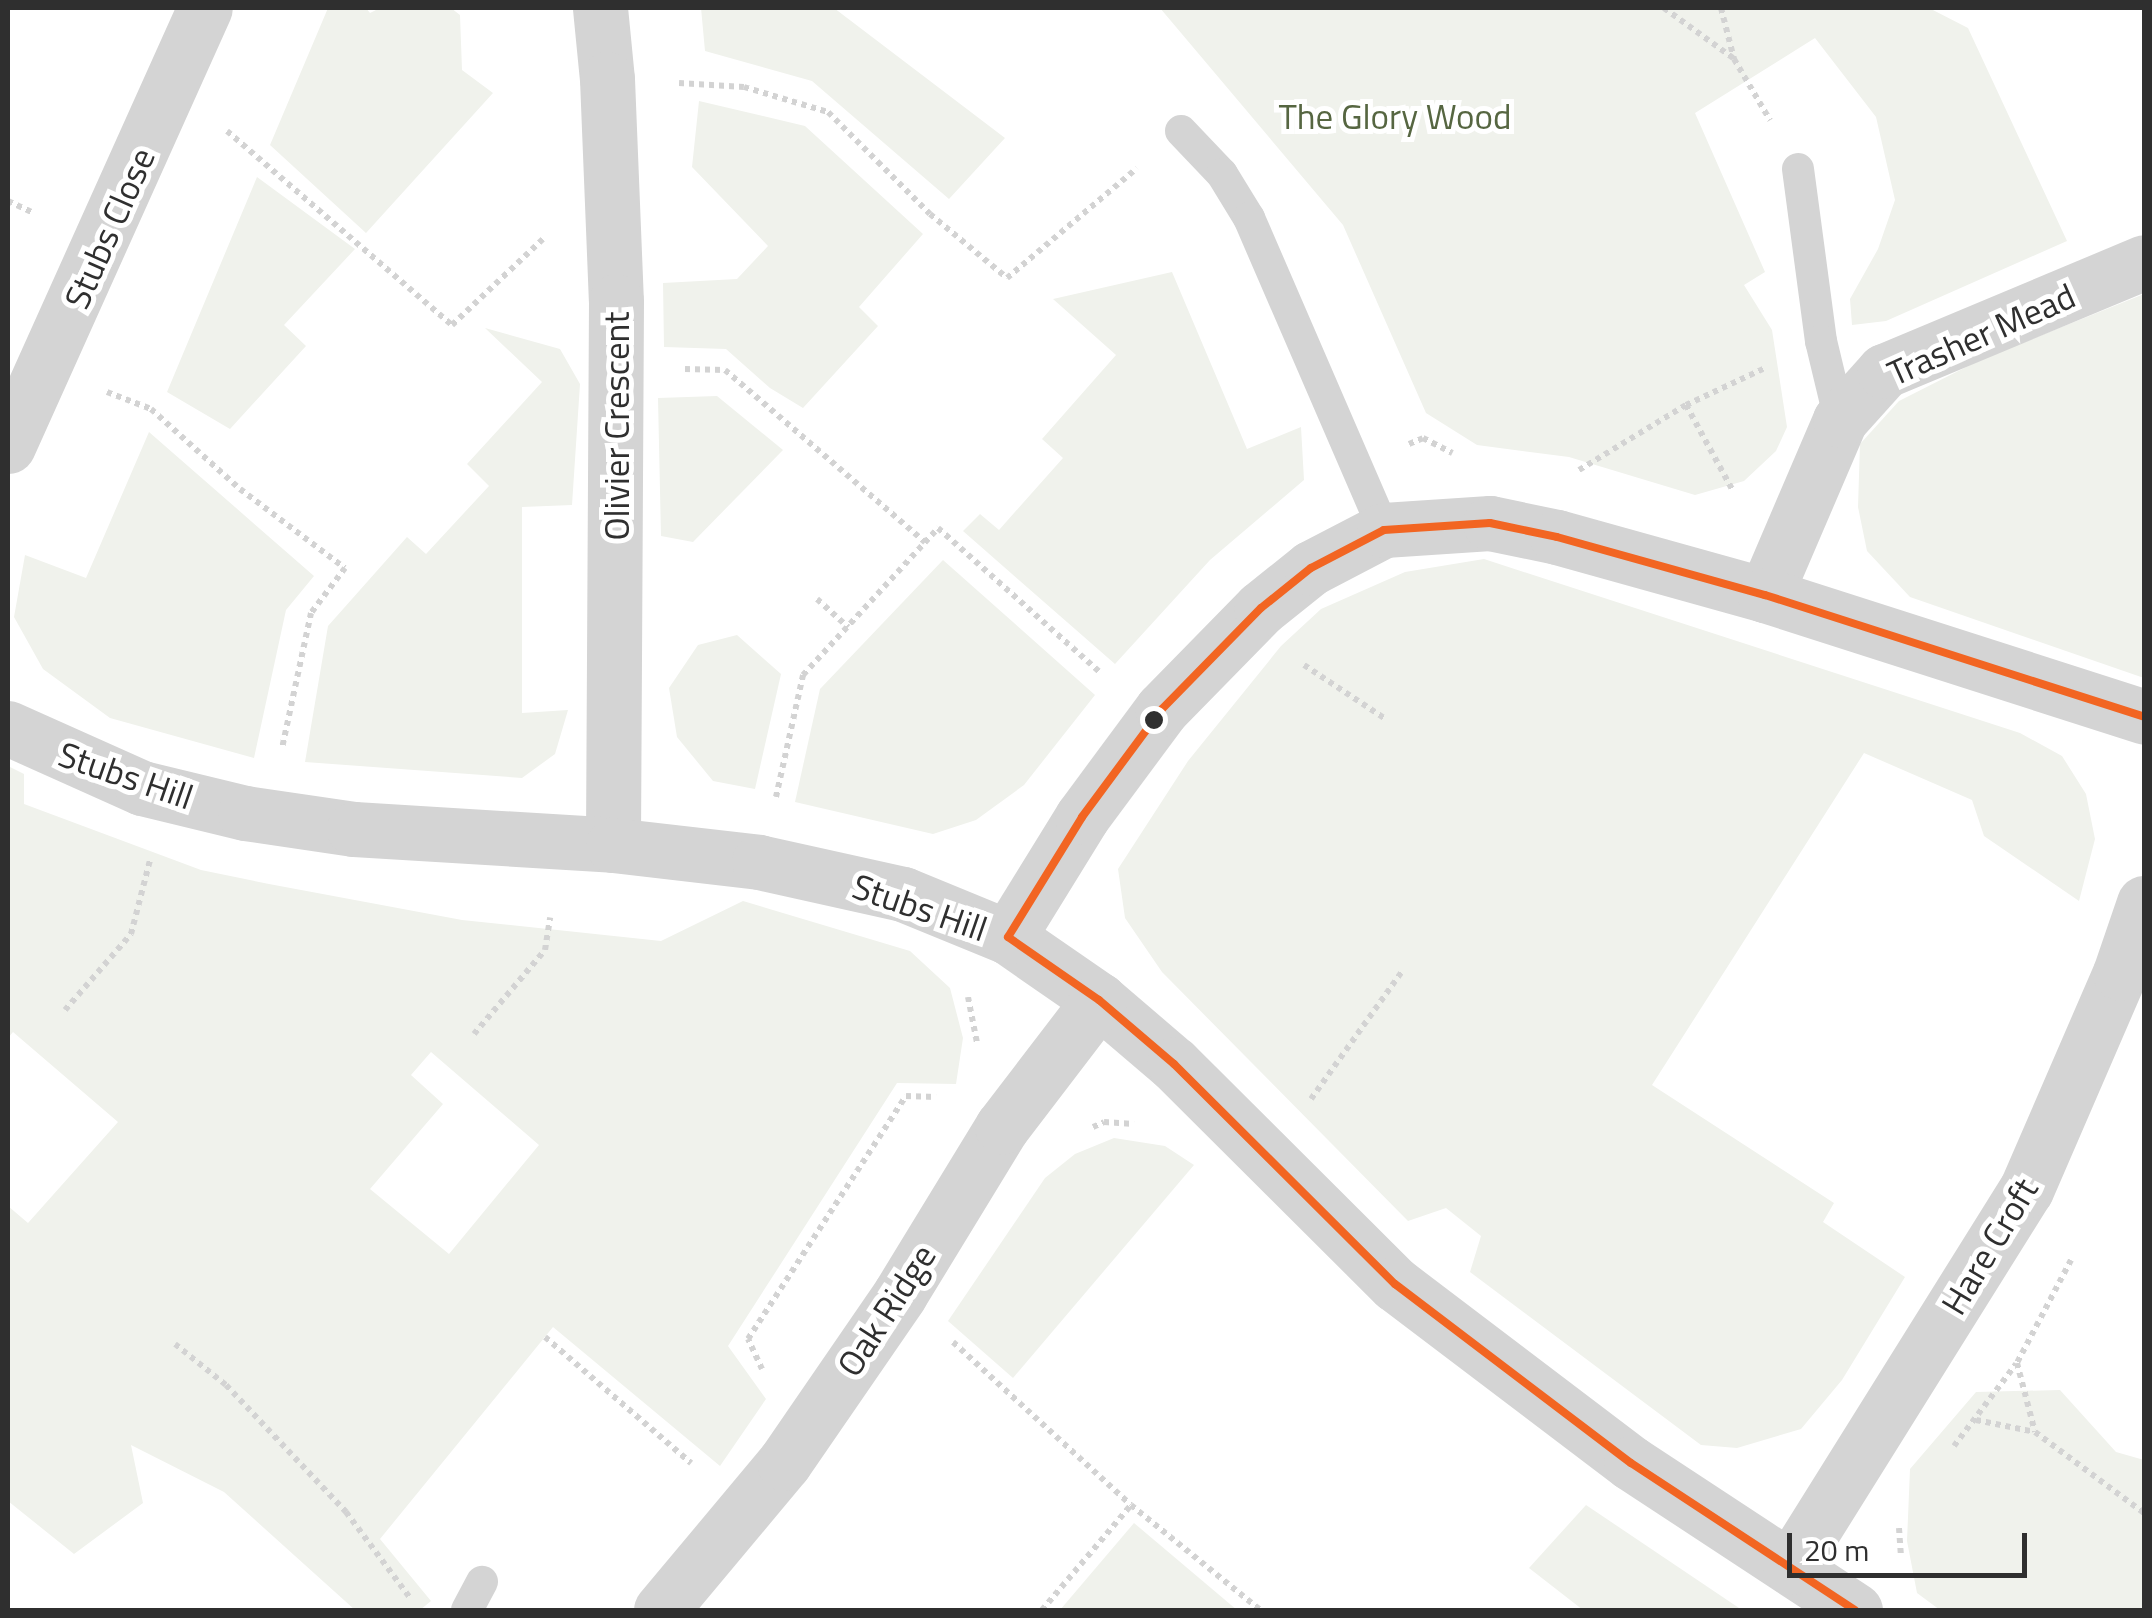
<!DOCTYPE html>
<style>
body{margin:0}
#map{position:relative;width:2152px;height:1618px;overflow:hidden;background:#fff;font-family:"Titillium Web",sans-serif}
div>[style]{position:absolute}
.green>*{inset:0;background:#f0f2ec}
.path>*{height:6px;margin-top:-3px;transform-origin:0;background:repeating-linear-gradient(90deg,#d3d3d3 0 5px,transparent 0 10px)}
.service>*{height:32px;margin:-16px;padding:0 16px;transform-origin:16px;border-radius:16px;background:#d4d4d4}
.minor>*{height:55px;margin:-27.5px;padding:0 27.5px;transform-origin:27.5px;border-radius:27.5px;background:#d4d4d4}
.bus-1>*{height:8px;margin:-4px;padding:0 4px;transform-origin:4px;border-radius:4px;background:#f26522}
.dots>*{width:28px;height:28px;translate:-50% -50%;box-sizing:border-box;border:5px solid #fff;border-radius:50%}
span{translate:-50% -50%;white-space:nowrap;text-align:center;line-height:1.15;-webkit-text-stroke:10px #fff;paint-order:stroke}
.park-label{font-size:35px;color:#566641}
.street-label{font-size:35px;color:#2f2f2f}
.frame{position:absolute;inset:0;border:10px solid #2f2f2f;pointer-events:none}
.scale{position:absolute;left:1787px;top:1533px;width:240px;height:45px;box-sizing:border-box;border:5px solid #2f2f2f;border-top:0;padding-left:12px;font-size:30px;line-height:35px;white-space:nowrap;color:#2f2f2f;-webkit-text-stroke:8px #fff;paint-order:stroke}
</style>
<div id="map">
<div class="green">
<div style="clip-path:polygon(328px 8px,366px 8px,370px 13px,380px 8px,451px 8px,460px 15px,462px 70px,493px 93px,366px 233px,270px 145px)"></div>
<div style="clip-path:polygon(701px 8px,834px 8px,1005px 138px,949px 199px,812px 81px,705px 51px)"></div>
<div style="clip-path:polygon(1160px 8px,1929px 8px,1968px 28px,2067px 241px,1886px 321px,1852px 325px,1850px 299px,1878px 249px,1895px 200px,1876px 117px,1815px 38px,1695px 113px,1765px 272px,1744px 285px,1772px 330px,1787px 427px,1776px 451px,1744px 481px,1695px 495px,1569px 457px,1477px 445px,1426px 413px,1343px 225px)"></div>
<div style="clip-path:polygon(699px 101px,805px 126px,923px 234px,859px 307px,878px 326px,803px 408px,770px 388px,726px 349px,664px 347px,663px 283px,737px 279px,768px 246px,692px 167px)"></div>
<div style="clip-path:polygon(257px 177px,355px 249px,284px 325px,306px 346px,230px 429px,167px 392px)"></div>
<div style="clip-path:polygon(1172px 272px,1247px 449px,1301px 427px,1304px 480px,1210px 560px,1115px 664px,963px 531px,980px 514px,999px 530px,1063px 458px,1042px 439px,1116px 355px,1053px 299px)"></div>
<div style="clip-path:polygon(2144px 294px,2144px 678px,1910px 597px,1867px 551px,1858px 507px,1860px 444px,1899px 401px,1980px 360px)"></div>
<div style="clip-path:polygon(485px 328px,560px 349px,580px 384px,572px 505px,522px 507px,522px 713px,568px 710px,555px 754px,522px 778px,305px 762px,328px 626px,407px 537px,426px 554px,489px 486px,467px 464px,542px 382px)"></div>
<div style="clip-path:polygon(717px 396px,783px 450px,693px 542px,661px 536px,658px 398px)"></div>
<div style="clip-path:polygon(149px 432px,314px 576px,286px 610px,254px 758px,110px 718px,43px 669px,14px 617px,25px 555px,86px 578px)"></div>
<div style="clip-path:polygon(1484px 559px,2020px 733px,2062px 756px,2086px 794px,2095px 839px,2079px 901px,1984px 836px,1972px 800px,1864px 753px,1652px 1085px,1834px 1203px,1823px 1222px,1905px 1277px,1842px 1380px,1801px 1429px,1737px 1448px,1701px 1445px,1470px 1272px,1481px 1236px,1446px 1208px,1408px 1221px,1162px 972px,1125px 918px,1118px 869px,1188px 761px,1281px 646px,1321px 609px,1405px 572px)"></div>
<div style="clip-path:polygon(943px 560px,1095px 695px,1024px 785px,976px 820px,933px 834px,795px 802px,820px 689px)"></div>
<div style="clip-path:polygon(737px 635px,781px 674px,755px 789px,713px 781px,677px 737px,669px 688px,698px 645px)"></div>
<div style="clip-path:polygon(evenodd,8px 766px,24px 774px,24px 804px,201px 870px,269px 884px,462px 920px,661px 941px,743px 901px,910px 951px,950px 988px,963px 1038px,956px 1084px,897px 1083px,728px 1346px,766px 1399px,720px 1466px,553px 1327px,380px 1539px,431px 1601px,420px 1610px,355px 1610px,224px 1492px,131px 1445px,143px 1503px,74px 1554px,8px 1501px,8px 1206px,28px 1223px,118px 1122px,13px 1032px,8px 1038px,8px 766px,431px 1052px,539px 1145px,449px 1254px,370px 1189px,443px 1104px,411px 1075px,431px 1052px)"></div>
<div style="clip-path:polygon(1114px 1138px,1165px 1146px,1194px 1165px,1013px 1378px,948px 1321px,1045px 1178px,1075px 1154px)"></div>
<div style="clip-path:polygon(2060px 1390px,2116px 1452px,2144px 1460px,2144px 1610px,1940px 1610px,1917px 1593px,1907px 1541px,1910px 1469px,1976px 1392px)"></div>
<div style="clip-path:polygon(1586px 1505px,1742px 1610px,1583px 1610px,1529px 1568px)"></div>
<div style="clip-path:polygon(1134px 1523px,1237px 1610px,1060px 1610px)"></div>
</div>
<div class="path">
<div style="left:1664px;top:8px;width:85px;rotate:35.9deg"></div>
<div style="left:1721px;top:8px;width:53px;rotate:75.7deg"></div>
<div style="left:1734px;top:59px;width:71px;rotate:59.5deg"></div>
<div style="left:679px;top:83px;width:65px;rotate:3.5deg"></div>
<div style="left:744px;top:87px;width:88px;rotate:16.6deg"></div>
<div style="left:828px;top:112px;width:144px;rotate:45deg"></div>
<div style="left:930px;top:214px;width:100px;rotate:39.7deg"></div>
<div style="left:1007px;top:278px;width:170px;rotate:-40.2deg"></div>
<div style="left:227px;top:131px;width:297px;rotate:40.8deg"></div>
<div style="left:452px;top:325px;width:125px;rotate:-43.4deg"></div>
<div style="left:8px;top:201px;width:29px;rotate:25deg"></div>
<div style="left:685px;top:369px;width:40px;rotate:1.4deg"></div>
<div style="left:725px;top:370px;width:264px;rotate:40.7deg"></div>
<div style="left:107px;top:392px;width:47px;rotate:21.1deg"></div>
<div style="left:151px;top:409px;width:120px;rotate:42deg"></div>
<div style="left:240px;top:489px;width:131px;rotate:37deg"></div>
<div style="left:345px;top:568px;width:56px;rotate:127.1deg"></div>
<div style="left:311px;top:613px;width:138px;rotate:102.1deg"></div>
<div style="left:1686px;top:405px;width:96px;rotate:61.3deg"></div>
<div style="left:1409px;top:444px;width:15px;rotate:-23deg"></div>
<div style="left:1423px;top:438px;width:33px;rotate:27deg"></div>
<div style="left:1579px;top:470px;width:125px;rotate:-31.3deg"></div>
<div style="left:1686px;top:405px;width:87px;rotate:-25.1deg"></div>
<div style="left:817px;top:599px;width:42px;rotate:42.1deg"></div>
<div style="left:1304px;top:665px;width:96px;rotate:33.5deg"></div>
<div style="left:776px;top:797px;width:125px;rotate:-77.5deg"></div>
<div style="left:803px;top:675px;width:200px;rotate:-47.4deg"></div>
<div style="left:938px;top:528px;width:218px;rotate:41.7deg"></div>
<div style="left:968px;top:997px;width:47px;rotate:78.9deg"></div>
<div style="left:65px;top:1010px;width:101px;rotate:-49deg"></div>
<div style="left:131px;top:934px;width:76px;rotate:-75.6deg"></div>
<div style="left:474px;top:1034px;width:110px;rotate:-49.8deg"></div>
<div style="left:545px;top:950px;width:33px;rotate:-81deg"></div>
<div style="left:1311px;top:1099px;width:158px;rotate:-54.5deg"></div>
<div style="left:1093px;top:1127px;width:12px;rotate:-24deg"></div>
<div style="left:1104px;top:1122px;width:30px;rotate:4deg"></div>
<div style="left:2071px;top:1260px;width:116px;rotate:117.7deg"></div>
<div style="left:2017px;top:1363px;width:71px;rotate:75.4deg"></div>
<div style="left:2035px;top:1432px;width:136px;rotate:36.6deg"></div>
<div style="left:545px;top:1337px;width:193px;rotate:40.8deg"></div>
<div style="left:953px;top:1342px;width:241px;rotate:42.5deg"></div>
<div style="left:1131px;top:1505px;width:166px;rotate:39.1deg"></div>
<div style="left:175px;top:1344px;width:65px;rotate:38.8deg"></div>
<div style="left:226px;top:1385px;width:175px;rotate:46.6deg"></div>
<div style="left:346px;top:1512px;width:107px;rotate:53.3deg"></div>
<div style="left:762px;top:1369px;width:33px;rotate:-115deg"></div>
<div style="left:748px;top:1339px;width:290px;rotate:-57deg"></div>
<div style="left:906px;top:1096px;width:30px;rotate:2deg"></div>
<div style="left:1976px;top:1420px;width:60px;rotate:11.5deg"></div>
<div style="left:1954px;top:1446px;width:103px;rotate:-52.9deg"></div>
<div style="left:1899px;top:1528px;width:27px;rotate:86deg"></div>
<div style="left:1042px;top:1610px;width:138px;rotate:-49.7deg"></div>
</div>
<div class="service">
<div style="left:1181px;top:131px;width:59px;rotate:46.4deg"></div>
<div style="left:1222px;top:174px;width:52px;rotate:58.5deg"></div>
<div style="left:1249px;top:218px;width:340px;rotate:66.6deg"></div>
<div style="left:1798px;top:169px;width:174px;rotate:82.4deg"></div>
<div style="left:1821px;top:341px;width:81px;rotate:76.5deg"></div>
<div style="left:467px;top:1610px;width:32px;rotate:-62deg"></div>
</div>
<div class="minor">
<div style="left:600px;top:8px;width:71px;rotate:84.4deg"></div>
<div style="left:607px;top:79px;width:222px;rotate:87.7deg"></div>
<div style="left:616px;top:301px;width:544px;rotate:90.32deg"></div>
<div style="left:8px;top:446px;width:480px;rotate:-65.8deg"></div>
<div style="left:1765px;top:595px;width:190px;rotate:-66.8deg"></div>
<div style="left:1840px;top:420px;width:66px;rotate:-48.1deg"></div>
<div style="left:1884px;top:371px;width:282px;rotate:-22.7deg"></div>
<div style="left:8px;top:728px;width:147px;rotate:24.1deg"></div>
<div style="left:142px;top:788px;width:106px;rotate:13.6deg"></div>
<div style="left:245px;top:813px;width:110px;rotate:8.4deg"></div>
<div style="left:354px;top:829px;width:259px;rotate:3.5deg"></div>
<div style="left:613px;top:845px;width:147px;rotate:6.6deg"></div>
<div style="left:759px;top:862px;width:148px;rotate:12.5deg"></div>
<div style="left:903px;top:894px;width:113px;rotate:22.3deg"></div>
<div style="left:1008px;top:937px;width:111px;rotate:34.7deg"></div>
<div style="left:1099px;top:1000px;width:99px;rotate:40.5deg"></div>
<div style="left:1174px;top:1064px;width:312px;rotate:44.9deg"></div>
<div style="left:1395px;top:1284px;width:296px;rotate:37.2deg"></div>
<div style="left:1631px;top:1463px;width:268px;rotate:33.3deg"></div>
<div style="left:1008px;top:937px;width:141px;rotate:-58.3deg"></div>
<div style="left:1082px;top:817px;width:134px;rotate:-53.5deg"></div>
<div style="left:1162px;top:709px;width:141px;rotate:-45.6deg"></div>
<div style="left:1261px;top:608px;width:64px;rotate:-38.7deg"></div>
<div style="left:1311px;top:568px;width:82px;rotate:-27.5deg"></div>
<div style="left:1384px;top:530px;width:106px;rotate:-3.8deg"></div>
<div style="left:1490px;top:523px;width:68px;rotate:11.8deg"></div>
<div style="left:1557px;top:537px;width:216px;rotate:15.6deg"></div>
<div style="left:1765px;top:595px;width:398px;rotate:17.8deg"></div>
<div style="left:1790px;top:1567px;width:445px;rotate:-58deg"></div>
<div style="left:2026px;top:1190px;width:236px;rotate:-66.6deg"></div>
<div style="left:2120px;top:973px;width:74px;rotate:-71.1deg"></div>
<div style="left:661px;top:1610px;width:192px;rotate:-50.1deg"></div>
<div style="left:784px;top:1463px;width:205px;rotate:-55.5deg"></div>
<div style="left:900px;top:1294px;width:196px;rotate:-58.6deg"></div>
<div style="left:1002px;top:1127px;width:160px;rotate:-52.6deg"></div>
</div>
<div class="bus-1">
<div style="left:1008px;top:937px;width:141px;rotate:-58.3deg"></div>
<div style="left:1082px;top:817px;width:134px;rotate:-53.5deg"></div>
<div style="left:1162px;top:709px;width:141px;rotate:-45.6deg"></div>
<div style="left:1261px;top:608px;width:64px;rotate:-38.7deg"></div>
<div style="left:1311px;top:568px;width:82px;rotate:-27.5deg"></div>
<div style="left:1384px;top:530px;width:106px;rotate:-3.8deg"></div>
<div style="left:1490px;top:523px;width:68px;rotate:11.8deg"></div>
<div style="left:1557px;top:537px;width:216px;rotate:15.6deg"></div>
<div style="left:1765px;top:595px;width:398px;rotate:17.8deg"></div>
<div style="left:1008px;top:937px;width:111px;rotate:34.7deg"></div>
<div style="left:1099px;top:1000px;width:99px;rotate:40.5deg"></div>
<div style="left:1174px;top:1064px;width:312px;rotate:44.9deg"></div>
<div style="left:1395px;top:1284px;width:296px;rotate:37.2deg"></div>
<div style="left:1631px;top:1463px;width:268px;rotate:33.3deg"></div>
</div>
<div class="dots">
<div style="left:1154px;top:720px;background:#2f2f2f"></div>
</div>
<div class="park-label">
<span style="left:1395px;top:116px">The Glory Wood</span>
</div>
<div class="street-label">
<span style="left:109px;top:228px;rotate:-66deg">Stubs Close</span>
<span style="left:1981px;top:334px;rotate:-24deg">Trasher Mead</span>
<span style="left:616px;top:426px;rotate:-90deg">Olivier Crescent</span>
<span style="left:126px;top:775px;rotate:19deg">Stubs Hill</span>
<span style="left:920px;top:907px;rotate:19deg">Stubs Hill</span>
<span style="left:1989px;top:1246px;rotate:-59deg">Hare Croft</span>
<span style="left:886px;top:1310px;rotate:-57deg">Oak Ridge</span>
</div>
<div class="frame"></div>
<div class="scale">20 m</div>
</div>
